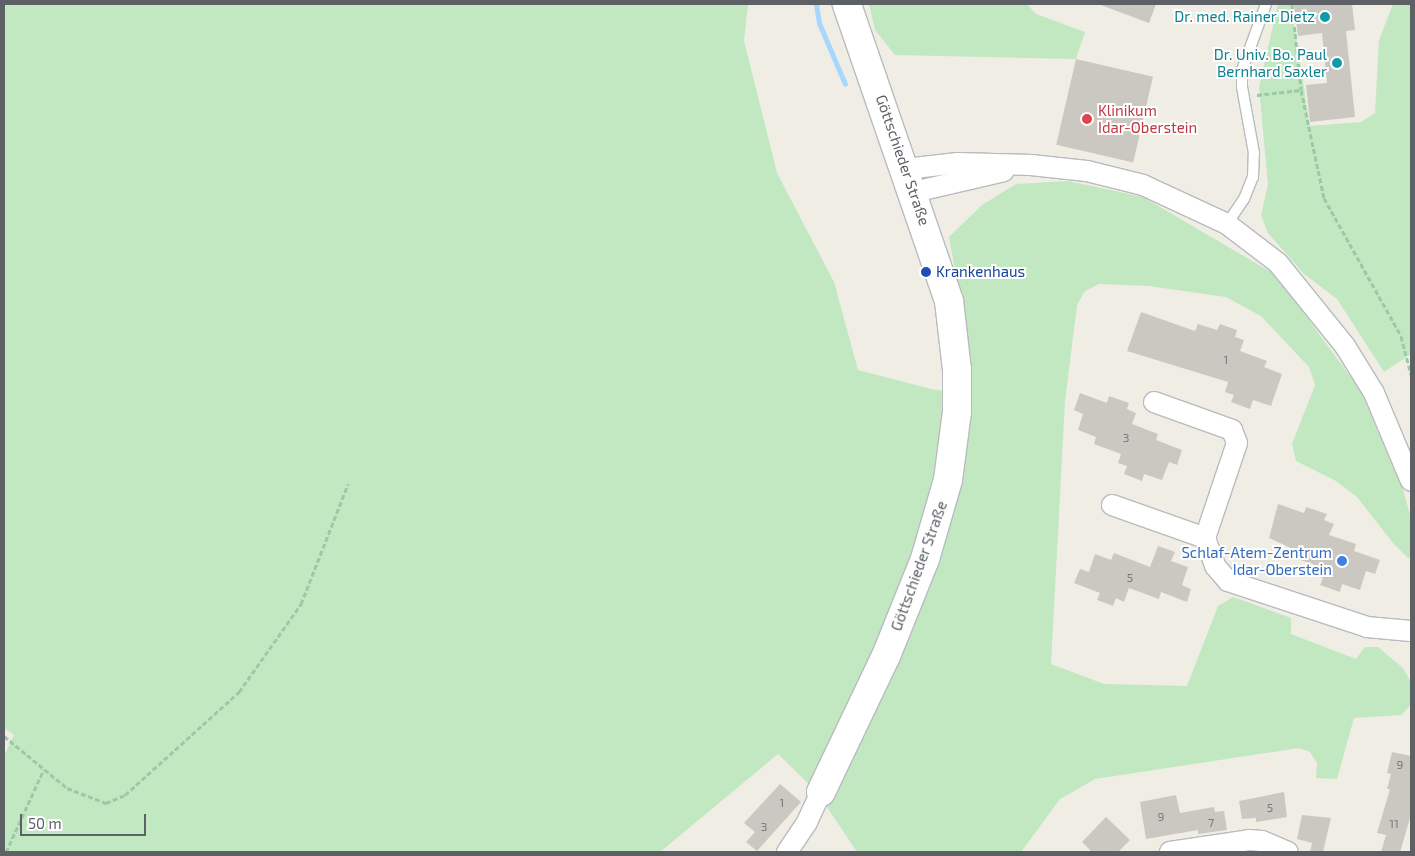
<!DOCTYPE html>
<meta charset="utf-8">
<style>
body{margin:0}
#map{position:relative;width:1415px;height:856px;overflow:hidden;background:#f0ede5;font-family:"Exo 2",sans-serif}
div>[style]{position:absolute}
.green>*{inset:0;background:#c1e8c1}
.stream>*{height:5px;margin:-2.5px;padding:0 2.5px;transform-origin:2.5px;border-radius:2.5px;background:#a6d8ff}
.building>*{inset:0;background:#cbc8c2;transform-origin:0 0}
.path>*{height:3px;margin-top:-1.5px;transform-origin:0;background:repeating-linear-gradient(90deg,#9ac9a7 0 5px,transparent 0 7.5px)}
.roads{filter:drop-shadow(1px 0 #b8bbbf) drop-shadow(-1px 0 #b8bbbf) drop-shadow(0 1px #b8bbbf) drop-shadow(0 -1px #b8bbbf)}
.lane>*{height:10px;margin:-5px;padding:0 5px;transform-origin:5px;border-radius:5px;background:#fff}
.street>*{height:20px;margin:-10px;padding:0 10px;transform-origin:10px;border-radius:10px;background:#fff}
.secondary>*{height:28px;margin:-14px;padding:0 14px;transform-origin:14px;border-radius:14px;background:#fff}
.dots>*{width:14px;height:14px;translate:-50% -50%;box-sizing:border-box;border:2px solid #fff;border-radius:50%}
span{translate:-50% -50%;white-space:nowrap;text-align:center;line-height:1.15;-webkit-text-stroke:4px #fff;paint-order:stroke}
.number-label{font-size:12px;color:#787b7d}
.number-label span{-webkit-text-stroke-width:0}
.culture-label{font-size:15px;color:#0d838f}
.right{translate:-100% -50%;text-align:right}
.health-label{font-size:15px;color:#be3a42}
.left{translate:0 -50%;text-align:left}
.street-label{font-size:15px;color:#5d6166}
.transit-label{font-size:15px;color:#164399}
.shop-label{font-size:15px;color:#366cbe}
.frame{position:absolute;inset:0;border:5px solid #5d6166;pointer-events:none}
.scale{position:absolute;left:20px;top:814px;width:126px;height:22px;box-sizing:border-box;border:2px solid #5d6166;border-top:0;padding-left:6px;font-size:15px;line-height:18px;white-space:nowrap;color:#5d6166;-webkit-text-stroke:4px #fff;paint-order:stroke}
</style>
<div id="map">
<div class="green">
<div style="clip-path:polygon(4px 4px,748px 4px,744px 41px,777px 173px,834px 282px,858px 370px,931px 389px,972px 395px,962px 310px,949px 237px,982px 205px,1016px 184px,1068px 181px,1143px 197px,1276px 275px,1360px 390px,1403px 490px,1411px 518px,1411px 557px,1408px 558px,1393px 543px,1357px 497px,1336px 481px,1296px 461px,1292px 444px,1315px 385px,1309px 367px,1261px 316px,1226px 297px,1149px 286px,1099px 284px,1085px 291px,1077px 305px,1065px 401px,1051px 664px,1104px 684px,1187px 686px,1218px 606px,1233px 597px,1291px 618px,1291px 634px,1356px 659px,1365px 647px,1378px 647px,1403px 668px,1411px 682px,1411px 705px,1401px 715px,1354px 718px,1337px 779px,1316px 778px,1317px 763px,1310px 752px,1299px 748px,1095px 779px,1060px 799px,1021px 852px,857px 852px,817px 792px,778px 754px,660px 852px,4px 852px,4px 756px,14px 735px,4px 728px)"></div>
<div style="clip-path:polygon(869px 4px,1027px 4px,1036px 14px,1085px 32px,1076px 59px,895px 55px,875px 30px)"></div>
<div style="clip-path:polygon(1278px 4px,1291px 4px,1310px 126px,1361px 122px,1375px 113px,1379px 40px,1393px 4px,1411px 4px,1411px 354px,1384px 372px,1337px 299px,1303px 273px,1268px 233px,1261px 215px,1268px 185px,1259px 87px)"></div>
</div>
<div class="stream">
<div style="left:816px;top:4px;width:19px;rotate:81deg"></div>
<div style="left:819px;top:23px;width:66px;rotate:66.9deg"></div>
</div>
<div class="building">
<div style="clip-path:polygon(1098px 4px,1156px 4px,1149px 23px)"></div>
<div style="clip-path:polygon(1294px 4px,1352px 4px,1355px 30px,1346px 31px,1355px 117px,1310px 122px,1306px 85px,1327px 83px,1322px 33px,1298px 36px)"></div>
<div style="left:1076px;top:59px;width:79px;height:88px;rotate:13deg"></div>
<div style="clip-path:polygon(1141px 312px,1195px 331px,1198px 324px,1217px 330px,1220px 324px,1237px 330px,1235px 337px,1244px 340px,1240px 351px,1267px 361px,1264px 367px,1282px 374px,1271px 406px,1253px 400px,1250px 409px,1231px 402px,1234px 395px,1225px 392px,1228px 382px,1127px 351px)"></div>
<div style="clip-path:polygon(1080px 393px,1107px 403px,1109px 396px,1129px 403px,1127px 409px,1136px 413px,1132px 424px,1158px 434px,1156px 440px,1182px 450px,1177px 465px,1169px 462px,1162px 480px,1144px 474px,1142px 481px,1124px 474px,1127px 466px,1118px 463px,1121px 454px,1094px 444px,1096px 437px,1078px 430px,1083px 414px,1074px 410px)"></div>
<div style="clip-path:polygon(1278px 504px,1304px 513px,1306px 507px,1327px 514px,1324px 520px,1334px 524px,1329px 535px,1356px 544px,1354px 551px,1380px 560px,1375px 574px,1366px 571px,1360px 590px,1342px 584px,1340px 592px,1320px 585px,1323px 578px,1314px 575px,1318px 566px,1289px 556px,1291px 548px,1269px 538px)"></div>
<div style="clip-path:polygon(1158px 546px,1175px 552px,1171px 561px,1188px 567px,1182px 585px,1191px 589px,1187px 602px,1161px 592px,1159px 599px,1129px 588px,1124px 602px,1116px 598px,1113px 606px,1097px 600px,1100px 593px,1074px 583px,1080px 569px,1089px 572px,1095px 554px,1111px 560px,1114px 553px,1150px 567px)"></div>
<div style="clip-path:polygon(1392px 752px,1411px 756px,1411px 815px,1400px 852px,1381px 852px,1386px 835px,1377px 833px,1390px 789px,1387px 789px,1391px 774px,1387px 773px)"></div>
<div style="clip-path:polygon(780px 784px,801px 802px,757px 851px,746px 842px,755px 832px,744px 823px)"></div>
<div style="clip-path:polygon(1284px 792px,1287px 817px,1256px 822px,1256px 818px,1242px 819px,1239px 801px)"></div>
<div style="clip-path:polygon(1176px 795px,1180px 813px,1214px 807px,1215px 812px,1224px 811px,1227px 830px,1198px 834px,1198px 830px,1146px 839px,1140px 802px)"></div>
<div style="clip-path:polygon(1302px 815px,1331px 818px,1323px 852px,1310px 852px,1312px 843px,1297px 839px)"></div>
<div style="clip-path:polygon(1106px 817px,1130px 840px,1118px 852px,1092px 852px,1082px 842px)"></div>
</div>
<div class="path">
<div style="left:1292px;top:4px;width:86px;rotate:84deg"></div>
<div style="left:1301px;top:90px;width:110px;rotate:78deg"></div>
<div style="left:1324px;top:198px;width:158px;rotate:60.8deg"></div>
<div style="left:1401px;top:336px;width:40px;rotate:75.6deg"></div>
<div style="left:1257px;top:95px;width:44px;rotate:-6.5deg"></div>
<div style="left:4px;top:736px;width:82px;rotate:39.5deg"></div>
<div style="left:67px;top:788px;width:42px;rotate:21deg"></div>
<div style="left:106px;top:803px;width:21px;rotate:-23deg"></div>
<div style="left:125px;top:795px;width:154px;rotate:-42.1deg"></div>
<div style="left:239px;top:692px;width:108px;rotate:-54.8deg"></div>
<div style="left:301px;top:604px;width:129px;rotate:-68.6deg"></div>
<div style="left:6px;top:852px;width:91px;rotate:-65.4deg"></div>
</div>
<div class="roads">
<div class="lane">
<div style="left:1227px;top:224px;width:30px;rotate:-56deg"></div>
<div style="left:1244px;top:199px;width:24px;rotate:-68deg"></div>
<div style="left:1253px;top:177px;width:24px;rotate:-88deg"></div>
<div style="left:1254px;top:153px;width:67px;rotate:-100.3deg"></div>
<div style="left:1242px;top:87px;width:17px;rotate:-90deg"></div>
<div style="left:1242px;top:70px;width:70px;rotate:-70deg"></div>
</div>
<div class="street">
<div style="left:905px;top:169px;width:53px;rotate:-6.5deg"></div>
<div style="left:958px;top:163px;width:73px;rotate:1.6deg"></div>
<div style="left:1031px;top:165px;width:56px;rotate:6.1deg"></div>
<div style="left:1087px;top:171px;width:58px;rotate:14deg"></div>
<div style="left:1143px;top:185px;width:93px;rotate:24.9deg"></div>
<div style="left:1227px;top:224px;width:64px;rotate:37.4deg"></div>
<div style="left:1278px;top:263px;width:107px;rotate:51.1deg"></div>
<div style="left:1345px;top:346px;width:55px;rotate:58.3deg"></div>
<div style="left:1374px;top:393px;width:95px;rotate:67.2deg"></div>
<div style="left:914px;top:192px;width:92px;rotate:-13.1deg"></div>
<div style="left:1154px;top:402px;width:83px;rotate:19.7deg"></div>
<div style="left:1232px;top:430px;width:14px;rotate:69deg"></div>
<div style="left:1237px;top:443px;width:100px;rotate:108.6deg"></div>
<div style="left:1205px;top:538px;width:30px;rotate:70deg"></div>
<div style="left:1215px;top:566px;width:20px;rotate:49deg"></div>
<div style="left:1228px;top:581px;width:146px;rotate:18.3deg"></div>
<div style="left:1367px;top:627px;width:44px;rotate:5.2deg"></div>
<div style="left:1112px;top:505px;width:99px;rotate:19.5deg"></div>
<div style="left:787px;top:852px;width:36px;rotate:-56deg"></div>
<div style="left:807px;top:822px;width:33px;rotate:-65deg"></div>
<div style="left:1170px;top:852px;width:80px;rotate:-8.6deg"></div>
<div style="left:1249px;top:840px;width:13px;rotate:4deg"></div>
<div style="left:1262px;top:841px;width:28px;rotate:23deg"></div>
</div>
<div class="secondary">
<div style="left:821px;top:792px;width:151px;rotate:-64.5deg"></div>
<div style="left:886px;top:656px;width:105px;rotate:-68.1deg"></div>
<div style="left:925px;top:559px;width:82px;rotate:-73.8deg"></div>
<div style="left:948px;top:480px;width:69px;rotate:-82.5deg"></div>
<div style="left:957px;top:412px;width:42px;rotate:-90deg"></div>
<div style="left:957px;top:370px;width:69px;rotate:-96.6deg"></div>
<div style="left:949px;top:301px;width:314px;rotate:-109deg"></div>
</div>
</div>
<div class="dots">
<div style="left:1325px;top:17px;background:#0f9aa8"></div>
<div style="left:1337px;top:63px;background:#0f9aa8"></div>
<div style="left:1087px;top:119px;background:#e0444e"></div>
<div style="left:926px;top:272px;background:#1a4fb4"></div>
<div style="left:1342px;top:561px;background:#3f7fe0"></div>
</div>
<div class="number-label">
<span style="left:1226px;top:360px">1</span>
<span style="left:1126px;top:438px">3</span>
<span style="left:1130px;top:578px">5</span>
<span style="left:1400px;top:765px">9</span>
<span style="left:782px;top:803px">1</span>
<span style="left:1270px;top:808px">5</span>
<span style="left:1161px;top:817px">9</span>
<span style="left:1211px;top:823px">7</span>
<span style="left:1394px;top:824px">11</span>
<span style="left:764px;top:827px">3</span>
</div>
<div class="culture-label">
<span class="right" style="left:1315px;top:17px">Dr. med. Rainer Dietz</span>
<span class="right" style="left:1327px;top:63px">Dr. Univ. Bo. Paul<br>Bernhard Saxler</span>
</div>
<div class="health-label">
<span class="left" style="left:1098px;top:119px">Klinikum<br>Idar-Oberstein</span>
</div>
<div class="street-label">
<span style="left:903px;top:160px;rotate:71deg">Göttschieder Straße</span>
<span style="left:919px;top:566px;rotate:-70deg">Göttschieder Straße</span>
</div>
<div class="transit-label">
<span class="left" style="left:936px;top:272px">Krankenhaus</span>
</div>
<div class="shop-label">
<span class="right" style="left:1332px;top:561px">Schlaf-Atem-Zentrum<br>Idar-Oberstein</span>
</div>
<div class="frame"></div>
<div class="scale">50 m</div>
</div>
